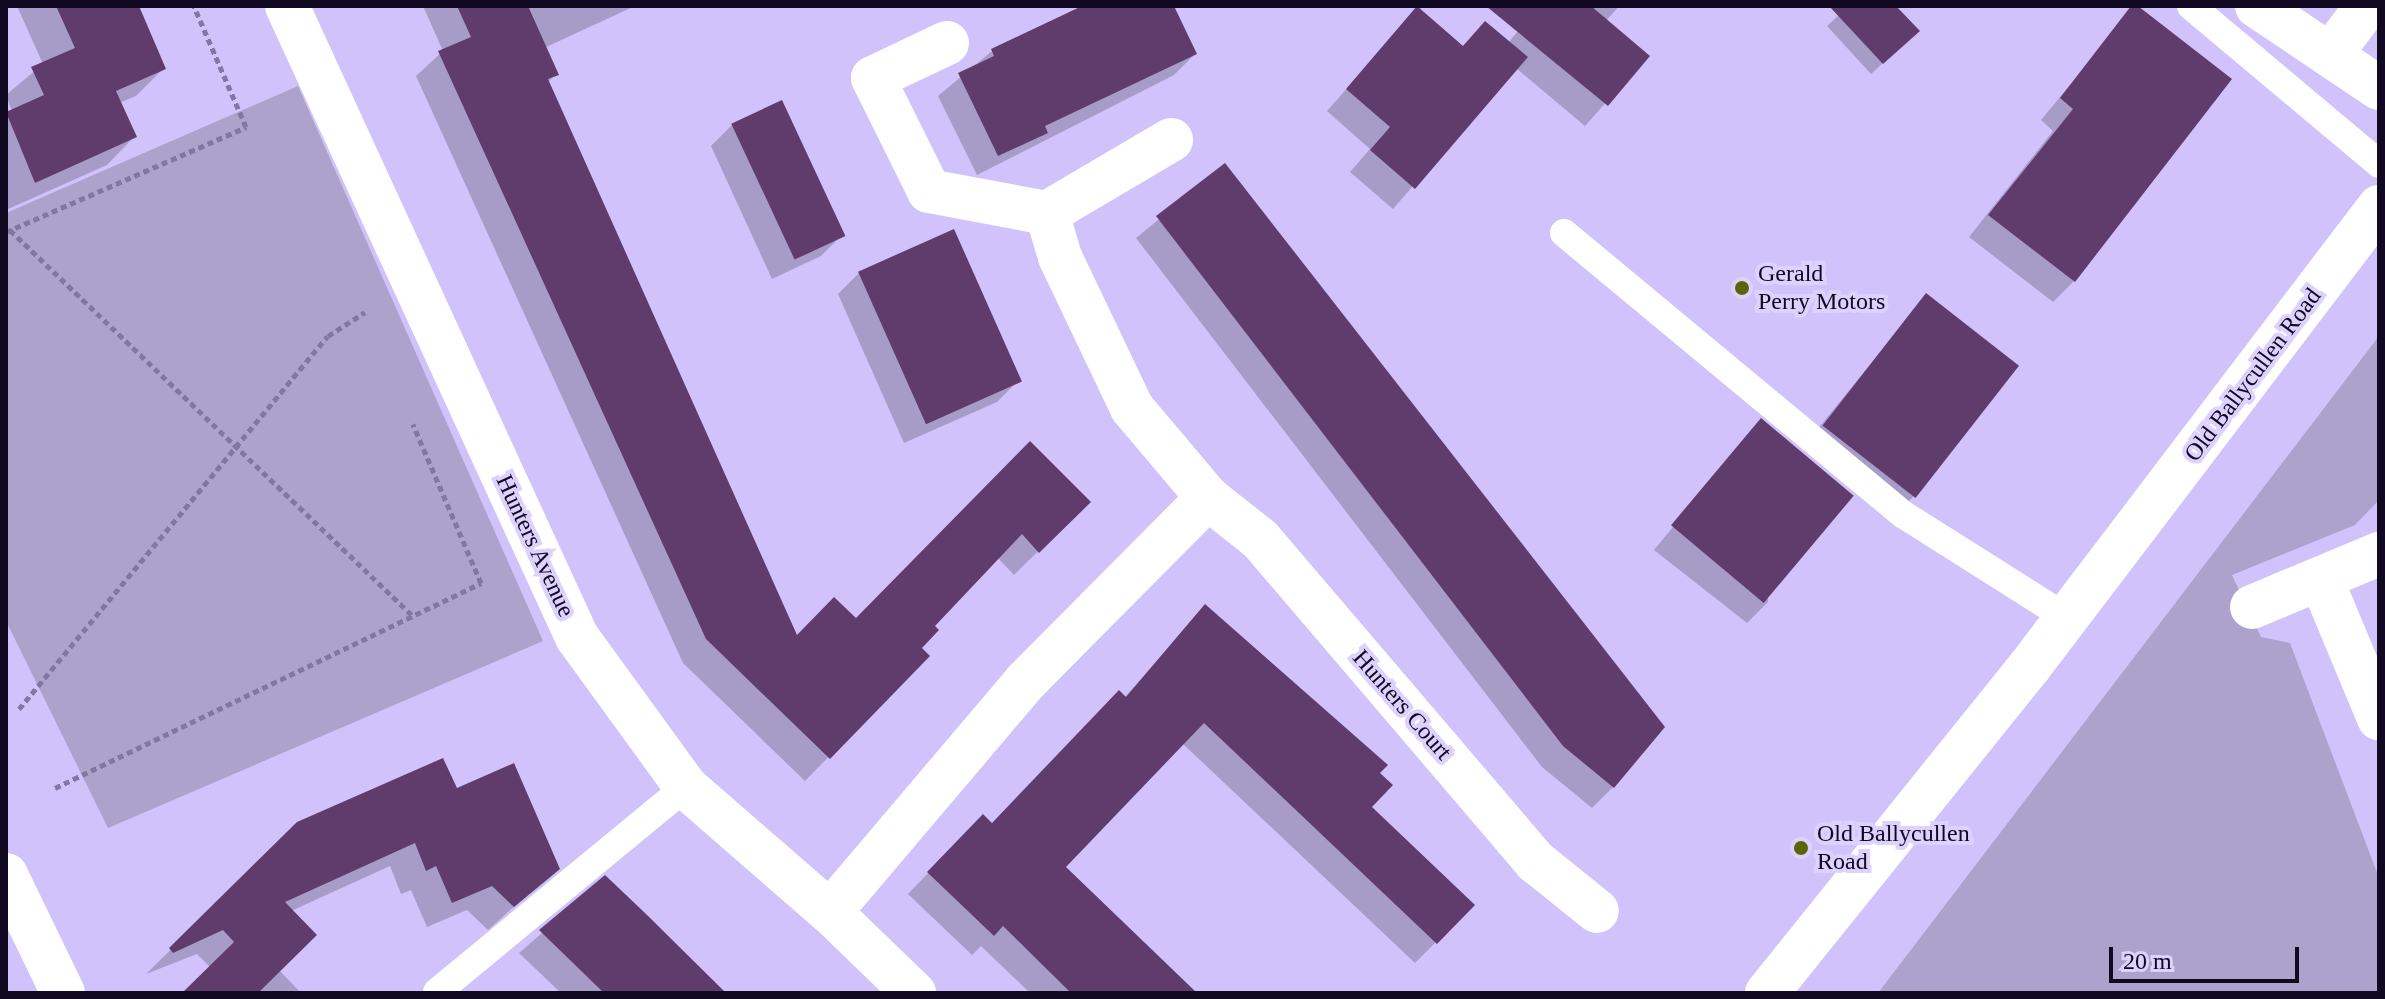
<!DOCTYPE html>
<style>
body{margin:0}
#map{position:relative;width:2385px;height:999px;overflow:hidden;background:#d1c2fb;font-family:Georgia,serif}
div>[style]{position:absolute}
.green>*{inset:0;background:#aca2cc}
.shadow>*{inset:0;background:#0003}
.building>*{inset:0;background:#603c6d;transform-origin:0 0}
.path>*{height:5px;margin-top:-2.5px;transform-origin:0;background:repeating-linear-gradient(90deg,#8276a2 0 6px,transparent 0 10px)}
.service>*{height:28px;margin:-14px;padding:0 14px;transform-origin:14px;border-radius:14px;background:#fff}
.minor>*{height:44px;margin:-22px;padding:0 22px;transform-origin:22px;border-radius:22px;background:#fff}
.tertiary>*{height:44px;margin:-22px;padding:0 22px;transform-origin:22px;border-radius:22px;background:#fff}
.dots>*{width:22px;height:22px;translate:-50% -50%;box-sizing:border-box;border:4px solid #ddd2fd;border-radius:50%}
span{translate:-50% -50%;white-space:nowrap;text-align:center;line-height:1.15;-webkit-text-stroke:8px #ddd2fd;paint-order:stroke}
.poi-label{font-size:24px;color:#110821}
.left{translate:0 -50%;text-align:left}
.street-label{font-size:24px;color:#110821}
.frame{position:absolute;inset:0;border:8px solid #110821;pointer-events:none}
.scale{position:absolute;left:2109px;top:947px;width:190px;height:36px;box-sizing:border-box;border:4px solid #110821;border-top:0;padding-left:10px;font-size:24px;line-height:28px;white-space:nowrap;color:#110821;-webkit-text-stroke:6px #ddd2fd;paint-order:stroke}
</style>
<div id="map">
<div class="green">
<div style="clip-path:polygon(298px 86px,543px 641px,108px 828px,6px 621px,6px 213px)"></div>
<div style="clip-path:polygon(2379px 336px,2379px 500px,2355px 525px,2232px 575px,2261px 637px,2290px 643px,2379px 878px,2379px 993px,1878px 993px)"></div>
</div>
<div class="shadow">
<div style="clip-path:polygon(17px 6px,135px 6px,164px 68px,136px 96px,119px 103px,134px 137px,107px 165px,6px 210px,6px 114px,12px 111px,6px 95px,43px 64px)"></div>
<div style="clip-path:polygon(423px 6px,635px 6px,544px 48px,556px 74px,547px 83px,797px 638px,856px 621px,1030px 443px,1088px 502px,1014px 575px,997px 557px,932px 626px,919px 648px,927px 656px,805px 781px,683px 663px,416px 76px,443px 51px)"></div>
<div style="clip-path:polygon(1087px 6px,1172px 6px,1195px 54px,1174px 75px,977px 175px,938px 96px,992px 51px)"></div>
<div style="clip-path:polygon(1539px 6px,1619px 6px,1606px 21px,1647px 56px,1585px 126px,1516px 68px,1393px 209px,1350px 172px,1370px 149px,1327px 111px,1418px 8px,1462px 47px,1485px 23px,1508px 43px)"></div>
<div style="clip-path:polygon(1849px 6px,1893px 6px,1906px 42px,1871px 74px,1827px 26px)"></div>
<div style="clip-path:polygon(2135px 6px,2074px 281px,2053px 302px,1969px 237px,2053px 131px,2041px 120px)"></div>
<div style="clip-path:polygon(781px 103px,842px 235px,821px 256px,772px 279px,711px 146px,732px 125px)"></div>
<div style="clip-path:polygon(1224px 166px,1613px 787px,1592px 808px,1542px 767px,1136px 238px)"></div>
<div style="clip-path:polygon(859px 273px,1018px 381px,997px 402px,904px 443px,838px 294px)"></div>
<div style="clip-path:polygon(1926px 296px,1916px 494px,1895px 515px,1803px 447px)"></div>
<div style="clip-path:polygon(1761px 421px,1768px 602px,1747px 623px,1654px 550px)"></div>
<div style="clip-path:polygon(1206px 606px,1377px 774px,1370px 807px,1436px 942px,1415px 963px,1182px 743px,1063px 867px,1195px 993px,1030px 993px,981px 946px,972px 955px,908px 894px,962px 838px,991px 825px,1124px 698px)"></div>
<div style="clip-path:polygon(456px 791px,557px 868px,488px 930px,467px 910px,427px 927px,411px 890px,401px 894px,390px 866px,291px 911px,279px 970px,301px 993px,185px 993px,211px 968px,197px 954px,146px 974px,298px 824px)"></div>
<div style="clip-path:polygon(605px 878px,724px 993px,561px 993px,519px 953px)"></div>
</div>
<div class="building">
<div style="clip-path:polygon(56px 6px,139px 6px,166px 69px,116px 91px,137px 137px,35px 183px,6px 112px,44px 95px,31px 67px,75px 48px)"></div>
<div style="clip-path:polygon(457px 6px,528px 6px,559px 75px,548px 79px,797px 635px,834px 597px,856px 618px,1030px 441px,1091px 502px,1039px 553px,1022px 534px,935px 626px,939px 630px,922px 648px,930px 656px,830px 759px,706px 639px,438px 51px,471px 37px)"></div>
<div style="clip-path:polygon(1082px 6px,1174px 6px,1197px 54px,1045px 126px,1048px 133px,998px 156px,958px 73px,994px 56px,991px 49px)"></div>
<div style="clip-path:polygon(1417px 6px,1463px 46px,1485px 21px,1528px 57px,1415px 189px,1370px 150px,1390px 127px,1346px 89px)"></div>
<div style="clip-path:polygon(1486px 6px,1591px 6px,1650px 56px,1608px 106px)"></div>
<div style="clip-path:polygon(1829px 6px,1896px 6px,1920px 31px,1883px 64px)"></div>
<div style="clip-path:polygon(2131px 6px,2138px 6px,2232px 79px,2075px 282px,1988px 215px,2073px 109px,2060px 98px)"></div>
<div style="left:782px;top:100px;width:150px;height:56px;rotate:65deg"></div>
<div style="clip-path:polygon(1225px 163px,1665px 727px,1614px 788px,1563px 746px,1156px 216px)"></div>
<div style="left:954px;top:229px;width:167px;height:105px;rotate:66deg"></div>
<div style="left:1926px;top:293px;width:118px;height:168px;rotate:38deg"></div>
<div style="left:1761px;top:418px;width:121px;height:140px;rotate:40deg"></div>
<div style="clip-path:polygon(1205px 604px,1388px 765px,1380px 773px,1393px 785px,1372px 807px,1475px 905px,1437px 944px,1204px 723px,1066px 867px,1197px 993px,1071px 993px,1003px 926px,994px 936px,927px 872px,983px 814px,992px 823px,1119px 690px,1126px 697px)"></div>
<div style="clip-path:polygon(443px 758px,457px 788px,514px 763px,560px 869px,514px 907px,492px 886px,452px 903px,436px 866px,426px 871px,415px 843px,285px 902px,317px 935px,258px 993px,182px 993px,234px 942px,223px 930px,173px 953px,169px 948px,297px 822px)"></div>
<div style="clip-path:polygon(605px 875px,645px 913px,726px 993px,604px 993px,539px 930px)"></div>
</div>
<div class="path">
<div style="left:10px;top:230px;width:559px;rotate:43.77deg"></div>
<div style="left:6px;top:232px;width:262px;rotate:-23.6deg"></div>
<div style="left:246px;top:127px;width:132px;rotate:-113.3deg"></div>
<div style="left:19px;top:709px;width:484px;rotate:-50.4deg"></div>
<div style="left:328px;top:336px;width:44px;rotate:-33deg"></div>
<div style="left:55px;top:788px;width:473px;rotate:-25.7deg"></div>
<div style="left:481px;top:583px;width:173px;rotate:-113.2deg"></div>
</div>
<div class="service">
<div style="left:2191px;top:6px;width:246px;rotate:40deg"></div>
<div style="left:1564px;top:233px;width:442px;rotate:39.7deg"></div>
<div style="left:1904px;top:515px;width:193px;rotate:32.3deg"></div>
<div style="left:437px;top:992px;width:323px;rotate:-39.5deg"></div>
</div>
<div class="minor">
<div style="left:287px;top:6px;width:694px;rotate:65.32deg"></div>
<div style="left:577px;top:637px;width:185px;rotate:54deg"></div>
<div style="left:686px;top:787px;width:191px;rotate:41deg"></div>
<div style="left:830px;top:912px;width:117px;rotate:44deg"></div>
<div style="left:2257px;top:6px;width:147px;rotate:33.9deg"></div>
<div style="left:947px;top:43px;width:82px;rotate:154.7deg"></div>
<div style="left:873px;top:78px;width:126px;rotate:63.6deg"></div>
<div style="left:929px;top:191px;width:120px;rotate:10.6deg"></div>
<div style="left:1047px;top:213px;width:144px;rotate:-30.5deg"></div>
<div style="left:2330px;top:55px;width:61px;rotate:-52.9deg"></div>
<div style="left:1047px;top:213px;width:46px;rotate:73.5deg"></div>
<div style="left:1060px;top:257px;width:167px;rotate:64.5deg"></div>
<div style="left:1132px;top:408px;width:118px;rotate:49.8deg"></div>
<div style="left:1208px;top:498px;width:66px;rotate:38.3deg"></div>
<div style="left:1260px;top:539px;width:425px;rotate:49.5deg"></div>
<div style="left:1536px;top:862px;width:78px;rotate:38.8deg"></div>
<div style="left:2321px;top:579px;width:151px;rotate:67.4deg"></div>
<div style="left:2252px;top:607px;width:138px;rotate:-22.7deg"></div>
<div style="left:6px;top:875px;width:131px;rotate:64.2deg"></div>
<div style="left:830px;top:912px;width:302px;rotate:-49.7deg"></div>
<div style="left:1025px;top:682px;width:260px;rotate:-45.2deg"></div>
</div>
<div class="tertiary">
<div style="left:1767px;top:993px;width:420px;rotate:-51.2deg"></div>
<div style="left:2030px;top:666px;width:577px;rotate:-52.75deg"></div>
</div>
<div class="dots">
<div style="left:1742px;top:288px;background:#5b6507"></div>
<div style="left:1801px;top:848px;background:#5b6507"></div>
</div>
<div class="poi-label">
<span class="left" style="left:1758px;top:288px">Gerald<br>Perry Motors</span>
<span class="left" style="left:1817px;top:848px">Old Ballycullen<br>Road</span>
</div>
<div class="street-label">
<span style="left:2253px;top:375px;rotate:-53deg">Old Ballycullen Road</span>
<span style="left:535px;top:546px;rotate:65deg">Hunters Avenue</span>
<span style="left:1402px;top:705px;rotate:49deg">Hunters Court</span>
</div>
<div class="frame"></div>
<div class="scale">20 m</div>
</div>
